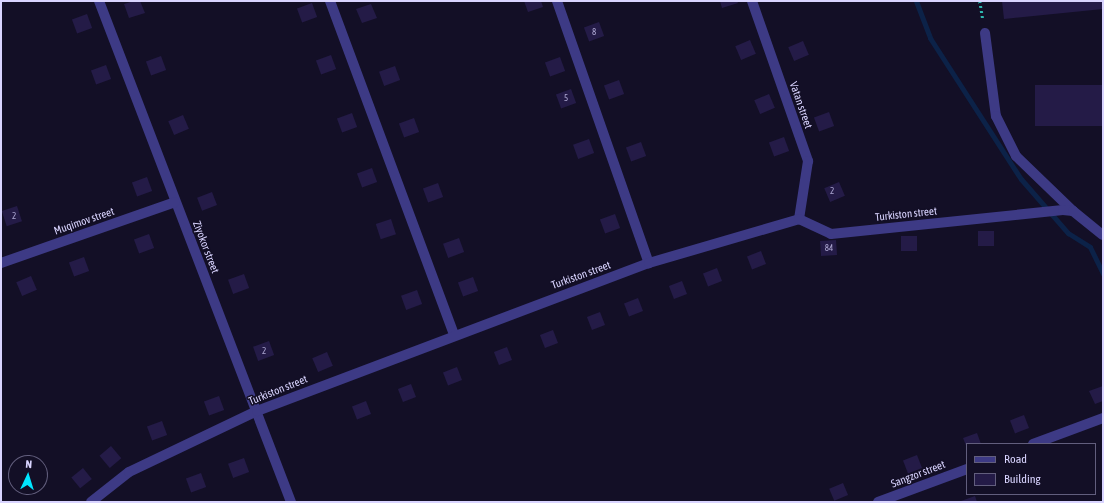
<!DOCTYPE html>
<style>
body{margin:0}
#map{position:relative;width:1104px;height:503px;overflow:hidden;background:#130f26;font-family:"Asap Condensed",sans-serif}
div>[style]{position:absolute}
.stream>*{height:5px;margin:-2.5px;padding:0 2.5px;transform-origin:2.5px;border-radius:2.5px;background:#0c2248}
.building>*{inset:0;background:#241b47;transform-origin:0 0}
.path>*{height:2.5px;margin-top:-1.25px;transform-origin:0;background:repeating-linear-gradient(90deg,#2fb8b0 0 2px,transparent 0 5px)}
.minor>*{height:10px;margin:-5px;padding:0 5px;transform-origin:5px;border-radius:5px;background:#3d3a85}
span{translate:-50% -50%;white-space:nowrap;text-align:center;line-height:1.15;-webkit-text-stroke:3px #130f26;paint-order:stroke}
.number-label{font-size:9px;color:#aca6d1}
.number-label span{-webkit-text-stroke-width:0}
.street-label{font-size:11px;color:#d9d4ff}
.frame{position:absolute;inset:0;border:2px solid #d9d4ff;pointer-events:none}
.legend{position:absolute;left:966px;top:443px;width:130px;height:52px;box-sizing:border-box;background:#130f26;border:1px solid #625e7d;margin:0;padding:5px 7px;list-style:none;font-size:12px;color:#d9d4ff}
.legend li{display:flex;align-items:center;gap:8px;height:20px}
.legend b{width:20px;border:1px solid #625e7d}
.north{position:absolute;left:8px;top:455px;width:40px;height:40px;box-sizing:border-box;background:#130f26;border:1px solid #625e7d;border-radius:50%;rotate:4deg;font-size:11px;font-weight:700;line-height:16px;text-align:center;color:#d9d4ff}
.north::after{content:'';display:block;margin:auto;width:14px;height:18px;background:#00e5ff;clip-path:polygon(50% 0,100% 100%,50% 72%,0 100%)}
</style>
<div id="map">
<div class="stream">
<div style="left:916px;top:1px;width:40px;rotate:69deg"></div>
<div style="left:930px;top:38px;width:168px;rotate:57.2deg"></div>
<div style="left:1021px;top:179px;width:72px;rotate:49deg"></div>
<div style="left:1068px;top:233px;width:26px;rotate:32deg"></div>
<div style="left:1090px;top:247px;width:30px;rotate:64deg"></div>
</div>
<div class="building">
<div style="clip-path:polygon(134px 1px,140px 1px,145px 13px,129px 18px,124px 4px)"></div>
<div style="clip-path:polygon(524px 1px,541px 1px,543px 7px,528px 12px)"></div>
<div style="clip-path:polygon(720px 1px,737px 1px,738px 3px,722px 8px)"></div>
<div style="clip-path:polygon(1002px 1px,1103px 1px,1103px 9px,1004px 19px)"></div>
<div style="left:312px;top:3px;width:15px;height:16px;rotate:70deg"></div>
<div style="clip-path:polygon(371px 4px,377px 18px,362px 23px,356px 9px)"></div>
<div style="left:87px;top:14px;width:15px;height:16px;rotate:70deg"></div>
<div style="left:599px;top:22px;width:15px;height:16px;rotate:70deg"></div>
<div style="left:750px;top:40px;width:15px;height:16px;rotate:67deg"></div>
<div style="left:803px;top:41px;width:15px;height:16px;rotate:67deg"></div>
<div style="left:331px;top:55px;width:15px;height:16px;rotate:70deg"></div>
<div style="left:161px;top:56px;width:15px;height:16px;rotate:70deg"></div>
<div style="left:560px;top:57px;width:15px;height:16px;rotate:70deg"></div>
<div style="left:106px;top:65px;width:15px;height:16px;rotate:70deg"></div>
<div style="left:395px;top:66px;width:15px;height:17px;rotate:70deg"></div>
<div style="left:619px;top:80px;width:15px;height:16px;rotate:70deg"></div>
<div style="left:1103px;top:85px;width:41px;height:68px;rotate:90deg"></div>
<div style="left:571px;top:89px;width:15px;height:16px;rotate:70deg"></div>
<div style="left:769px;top:94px;width:15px;height:16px;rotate:67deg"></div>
<div style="left:829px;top:112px;width:15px;height:16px;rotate:70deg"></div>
<div style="left:352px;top:113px;width:15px;height:16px;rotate:70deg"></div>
<div style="left:183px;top:115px;width:15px;height:16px;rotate:67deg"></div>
<div style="left:414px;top:118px;width:15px;height:16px;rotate:70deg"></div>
<div style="left:784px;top:137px;width:15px;height:16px;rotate:70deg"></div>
<div style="left:589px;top:139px;width:15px;height:17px;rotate:70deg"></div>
<div style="left:641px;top:142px;width:15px;height:16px;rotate:70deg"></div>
<div style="left:372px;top:168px;width:15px;height:16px;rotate:70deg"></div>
<div style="left:147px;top:177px;width:15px;height:16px;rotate:70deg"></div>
<div style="left:839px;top:182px;width:15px;height:16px;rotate:67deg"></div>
<div style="left:438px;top:183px;width:15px;height:16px;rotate:70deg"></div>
<div style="left:212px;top:192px;width:14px;height:16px;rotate:69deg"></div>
<div style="left:17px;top:206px;width:16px;height:16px;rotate:72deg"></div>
<div style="left:615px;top:214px;width:15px;height:16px;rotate:70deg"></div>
<div style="left:391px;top:219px;width:16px;height:16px;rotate:72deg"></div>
<div style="left:994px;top:231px;width:15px;height:16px;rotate:90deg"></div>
<div style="left:149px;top:234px;width:15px;height:16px;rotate:70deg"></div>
<div style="left:901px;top:236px;width:16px;height:15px"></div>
<div style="left:459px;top:238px;width:15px;height:17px;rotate:70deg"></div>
<div style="left:836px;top:240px;width:15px;height:16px;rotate:86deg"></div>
<div style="left:761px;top:251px;width:14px;height:15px;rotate:69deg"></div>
<div style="left:84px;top:257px;width:15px;height:16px;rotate:70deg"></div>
<div style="left:717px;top:268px;width:14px;height:15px;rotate:69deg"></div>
<div style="left:244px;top:274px;width:15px;height:17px;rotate:70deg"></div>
<div style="left:31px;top:276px;width:15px;height:16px;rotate:67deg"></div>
<div style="left:473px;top:277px;width:15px;height:16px;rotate:70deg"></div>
<div style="left:682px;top:281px;width:14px;height:14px;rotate:69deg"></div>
<div style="left:417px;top:290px;width:15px;height:17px;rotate:70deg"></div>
<div style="left:638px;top:298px;width:14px;height:15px;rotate:69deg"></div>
<div style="left:600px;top:312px;width:14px;height:14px;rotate:69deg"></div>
<div style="left:553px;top:330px;width:14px;height:14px;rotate:69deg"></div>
<div style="left:269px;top:341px;width:15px;height:17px;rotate:70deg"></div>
<div style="left:507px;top:347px;width:14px;height:14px;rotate:69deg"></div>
<div style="left:327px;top:352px;width:15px;height:16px;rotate:67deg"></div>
<div style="left:457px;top:367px;width:14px;height:15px;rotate:69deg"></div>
<div style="left:411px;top:384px;width:14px;height:14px;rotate:69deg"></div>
<div style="clip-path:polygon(1103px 386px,1103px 401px,1095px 404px,1089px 391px)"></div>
<div style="left:219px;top:396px;width:15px;height:16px;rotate:70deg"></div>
<div style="left:366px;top:401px;width:14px;height:15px;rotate:69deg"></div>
<div style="left:1024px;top:415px;width:14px;height:15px;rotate:69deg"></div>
<div style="left:162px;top:421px;width:15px;height:16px;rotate:70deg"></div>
<div style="clip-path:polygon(977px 433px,981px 444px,967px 444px,967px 448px,963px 438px)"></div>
<div style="left:111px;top:446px;width:16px;height:15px;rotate:50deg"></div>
<div style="left:917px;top:455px;width:14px;height:15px;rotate:69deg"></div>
<div style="left:244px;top:458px;width:15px;height:17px;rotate:70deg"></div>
<div style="left:83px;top:468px;width:14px;height:15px;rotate:51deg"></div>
<div style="left:201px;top:473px;width:15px;height:16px;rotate:70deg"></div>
<div style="left:843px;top:483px;width:13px;height:15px;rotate:67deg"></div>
<div style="clip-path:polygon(975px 496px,977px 502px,962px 502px,961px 501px)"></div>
</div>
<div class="path">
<div style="left:980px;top:1px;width:19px;rotate:81deg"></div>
</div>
<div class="minor">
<div style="left:99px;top:1px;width:537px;rotate:69.03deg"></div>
<div style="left:330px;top:1px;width:356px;rotate:69.6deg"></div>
<div style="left:557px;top:1px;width:278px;rotate:70.7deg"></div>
<div style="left:752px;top:1px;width:170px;rotate:70.7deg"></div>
<div style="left:808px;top:161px;width:59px;rotate:98.8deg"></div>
<div style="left:985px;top:33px;width:84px;rotate:82.5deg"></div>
<div style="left:996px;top:116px;width:45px;rotate:63.4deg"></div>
<div style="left:1016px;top:156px;width:79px;rotate:44deg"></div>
<div style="left:1px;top:263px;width:184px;rotate:-19.3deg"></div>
<div style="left:1033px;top:444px;width:75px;rotate:-20.4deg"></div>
<div style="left:91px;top:502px;width:48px;rotate:-38.3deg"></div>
<div style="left:129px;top:472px;width:142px;rotate:-25.5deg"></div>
<div style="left:257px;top:411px;width:419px;rotate:-20.7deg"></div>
<div style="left:649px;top:263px;width:156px;rotate:-16.3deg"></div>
<div style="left:799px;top:219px;width:35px;rotate:25deg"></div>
<div style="left:831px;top:234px;width:233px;rotate:-5.9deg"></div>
<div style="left:1063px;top:210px;width:10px;rotate:6deg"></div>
<div style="left:1073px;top:211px;width:38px;rotate:39deg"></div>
<div style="left:878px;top:502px;width:95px;rotate:-20.3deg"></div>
</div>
<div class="number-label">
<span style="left:594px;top:32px">8</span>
<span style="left:566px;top:98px">5</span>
<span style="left:832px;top:191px">2</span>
<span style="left:14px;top:216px">2</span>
<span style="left:829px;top:248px">84</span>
<span style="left:264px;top:351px">2</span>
</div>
<div class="street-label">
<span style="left:801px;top:105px;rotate:71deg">Vatan street</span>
<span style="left:906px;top:214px;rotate:-6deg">Turkiston street</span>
<span style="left:84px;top:221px;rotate:-19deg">Muqimov street</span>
<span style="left:206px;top:247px;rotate:69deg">Ziyokor street</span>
<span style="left:581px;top:275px;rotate:-20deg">Turkiston street</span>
<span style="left:278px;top:390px;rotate:-22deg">Turkiston street</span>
<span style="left:918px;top:474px;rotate:-21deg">Sangzor street</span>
</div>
<div class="frame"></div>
<ul class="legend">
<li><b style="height:5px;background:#3d3a85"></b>Road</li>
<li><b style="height:11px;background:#241b47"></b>Building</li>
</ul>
<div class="north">N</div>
</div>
